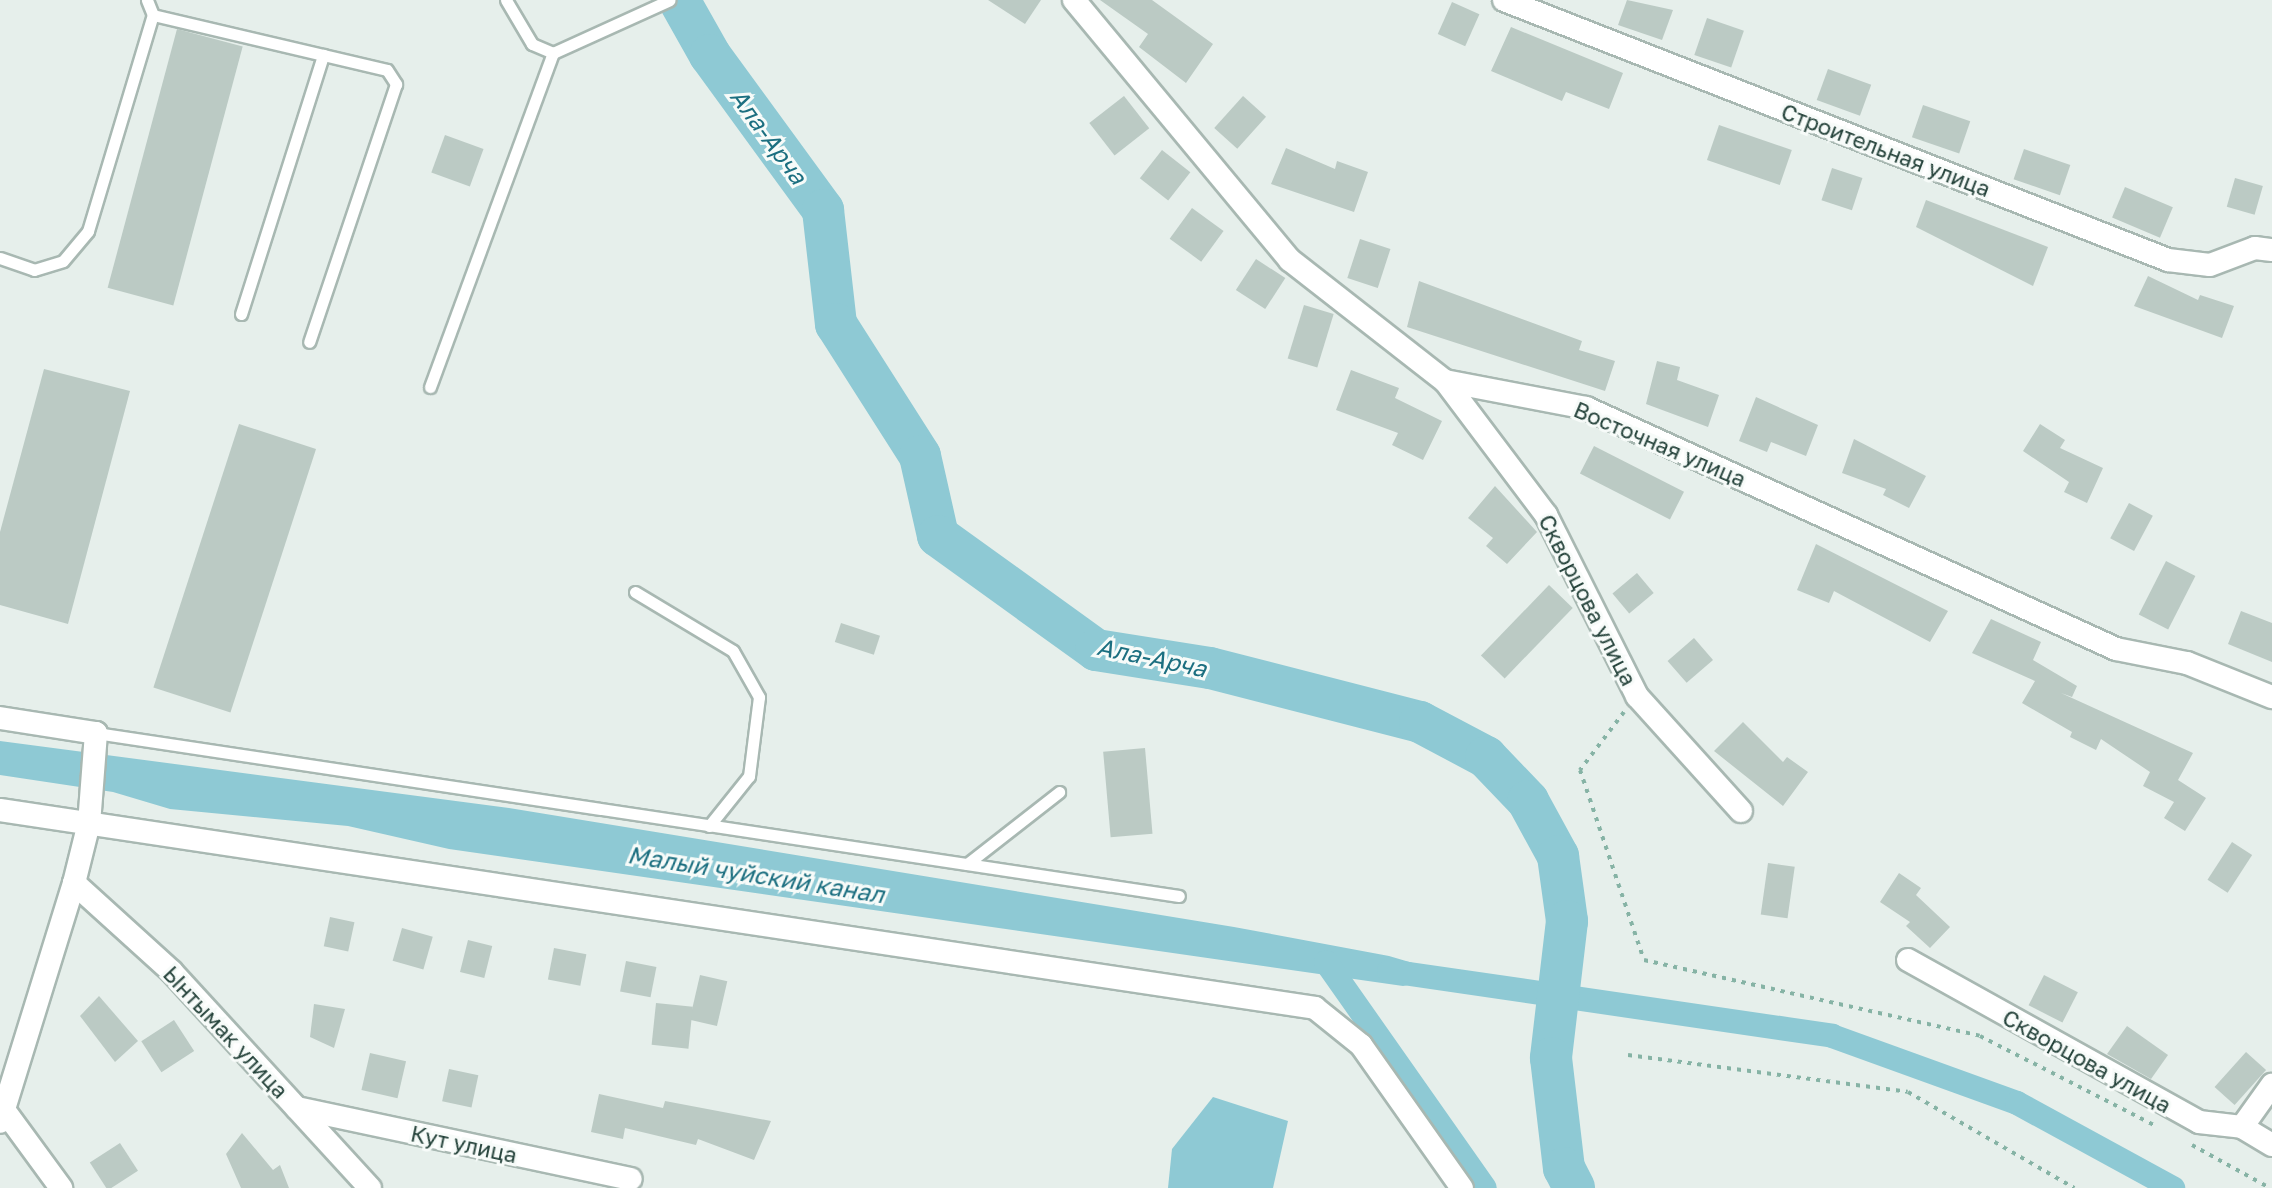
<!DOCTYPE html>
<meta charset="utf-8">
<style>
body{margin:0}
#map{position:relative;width:2272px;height:1188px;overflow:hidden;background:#e6efeb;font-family:"Golos Text",sans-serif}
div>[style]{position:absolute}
.water>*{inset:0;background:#8ec9d4}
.canal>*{height:24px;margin:-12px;padding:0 12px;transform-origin:12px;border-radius:12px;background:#8ec9d4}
.river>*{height:42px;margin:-21px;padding:0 21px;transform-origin:21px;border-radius:21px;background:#8ec9d4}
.building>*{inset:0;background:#bbcac4;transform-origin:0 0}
.path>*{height:4px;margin-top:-2px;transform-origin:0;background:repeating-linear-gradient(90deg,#86b3a5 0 4px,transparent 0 10px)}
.roads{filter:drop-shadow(2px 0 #a8b8b2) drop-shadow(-2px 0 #a8b8b2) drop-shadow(0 2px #a8b8b2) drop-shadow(0 -2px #a8b8b2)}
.lane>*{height:11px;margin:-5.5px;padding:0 5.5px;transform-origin:5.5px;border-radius:5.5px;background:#fff}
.street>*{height:22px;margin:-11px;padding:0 11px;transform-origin:11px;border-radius:11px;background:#fff}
span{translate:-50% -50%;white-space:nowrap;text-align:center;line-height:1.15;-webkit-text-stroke:6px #f7fbf9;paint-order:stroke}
.street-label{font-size:22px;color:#24423a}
.water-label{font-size:24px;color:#1c6f80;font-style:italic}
</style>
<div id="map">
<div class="water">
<div style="clip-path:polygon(0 741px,509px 808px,1234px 927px,1389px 956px,1423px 966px,1422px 982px,1403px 986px,449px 849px,348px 826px,170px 809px,113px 792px,0 775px)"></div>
<div style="clip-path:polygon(1213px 1097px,1288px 1121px,1273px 1188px,1168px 1188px,1172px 1149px)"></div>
</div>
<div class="canal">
<div style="left:1326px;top:962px;width:276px;rotate:54.9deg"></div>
<div style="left:1389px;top:971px;width:448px;rotate:8.3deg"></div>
<div style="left:1832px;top:1036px;width:197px;rotate:19.9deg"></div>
<div style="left:2017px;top:1103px;width:178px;rotate:28.6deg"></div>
</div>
<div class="river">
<div style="left:679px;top:0;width:63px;rotate:60.6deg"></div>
<div style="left:710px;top:55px;width:192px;rotate:53.9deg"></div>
<div style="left:823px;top:210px;width:115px;rotate:83.5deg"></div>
<div style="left:836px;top:324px;width:156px;rotate:57.5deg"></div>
<div style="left:920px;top:456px;width:82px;rotate:77.3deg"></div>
<div style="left:938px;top:536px;width:195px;rotate:35.8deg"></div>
<div style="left:1096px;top:650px;width:115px;rotate:9deg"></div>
<div style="left:1210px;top:668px;width:217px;rotate:14.4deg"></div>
<div style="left:1420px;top:722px;width:75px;rotate:27.9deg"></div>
<div style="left:1486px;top:757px;width:61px;rotate:46.3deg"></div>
<div style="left:1528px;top:801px;width:63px;rotate:61.4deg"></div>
<div style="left:1558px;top:856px;width:66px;rotate:82.1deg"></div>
<div style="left:1567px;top:921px;width:138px;rotate:96.7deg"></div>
<div style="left:1551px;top:1058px;width:111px;rotate:83.3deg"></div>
<div style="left:1564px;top:1168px;width:22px;rotate:63deg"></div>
</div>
<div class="building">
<div style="clip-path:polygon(988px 0,1041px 0,1025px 24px)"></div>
<div style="clip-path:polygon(1100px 0,1152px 0,1213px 44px,1186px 83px,1139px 47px,1148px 34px)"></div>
<div style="clip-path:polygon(1627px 0,1673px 10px,1662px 40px,1618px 25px)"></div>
<div style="left:1452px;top:2px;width:30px;height:35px;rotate:24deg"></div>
<div style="left:1707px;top:18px;width:39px;height:39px;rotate:19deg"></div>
<div style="clip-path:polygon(1511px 27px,1623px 73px,1609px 109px,1566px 92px,1562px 101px,1491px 71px)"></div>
<div style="left:177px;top:29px;width:68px;height:268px;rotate:15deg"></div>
<div style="left:1828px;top:69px;width:46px;height:33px;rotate:20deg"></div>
<div style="left:1124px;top:96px;width:41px;height:44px;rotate:52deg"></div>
<div style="left:1243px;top:96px;width:31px;height:43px;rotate:42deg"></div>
<div style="left:1923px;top:105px;width:50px;height:34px;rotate:19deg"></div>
<div style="left:1719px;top:125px;width:77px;height:37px;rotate:19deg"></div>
<div style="left:445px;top:135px;width:41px;height:40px;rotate:20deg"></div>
<div style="clip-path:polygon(1286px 148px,1335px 169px,1337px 161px,1368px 172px,1354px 212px,1271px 184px)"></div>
<div style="left:2024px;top:149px;width:49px;height:32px;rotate:19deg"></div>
<div style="left:1162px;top:150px;width:36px;height:36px;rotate:38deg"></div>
<div style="left:1832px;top:168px;width:32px;height:34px;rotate:18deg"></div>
<div style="left:2235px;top:178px;width:29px;height:30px;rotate:16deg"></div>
<div style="left:2125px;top:187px;width:52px;height:33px;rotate:23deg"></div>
<div style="clip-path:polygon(1926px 200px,2048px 247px,2033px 286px,1916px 227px)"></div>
<div style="left:1192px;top:208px;width:39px;height:38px;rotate:36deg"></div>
<div style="left:1360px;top:239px;width:32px;height:41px;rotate:18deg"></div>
<div style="left:1256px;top:259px;width:35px;height:37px;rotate:33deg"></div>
<div style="clip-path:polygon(2148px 276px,2198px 300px,2200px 295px,2234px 306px,2222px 338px,2134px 306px)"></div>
<div style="clip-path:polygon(1419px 281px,1582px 341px,1579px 350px,1615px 361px,1605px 391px,1407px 327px)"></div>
<div style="left:1304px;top:305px;width:31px;height:56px;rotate:17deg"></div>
<div style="clip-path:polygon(1657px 361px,1680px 367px,1677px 380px,1719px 395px,1708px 427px,1646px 404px)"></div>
<div style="clip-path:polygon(44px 369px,130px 391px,68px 624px,0 605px,0 532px)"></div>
<div style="clip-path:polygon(1351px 370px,1399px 388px,1395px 398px,1442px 421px,1423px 460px,1392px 445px,1398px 433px,1336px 410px)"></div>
<div style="clip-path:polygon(1756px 397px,1818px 425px,1806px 456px,1771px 442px,1767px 452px,1739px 441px)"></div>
<div style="left:239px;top:424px;width:81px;height:277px;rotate:18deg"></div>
<div style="clip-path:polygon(2040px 424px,2065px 440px,2060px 448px,2103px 468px,2087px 503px,2064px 492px,2069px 482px,2023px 451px)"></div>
<div style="clip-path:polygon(1854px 439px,1926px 476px,1909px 508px,1883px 495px,1886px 489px,1842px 473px)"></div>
<div style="left:1594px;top:446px;width:101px;height:31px;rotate:27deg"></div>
<div style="clip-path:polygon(1495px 486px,1537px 532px,1507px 564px,1486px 546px,1493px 538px,1468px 518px)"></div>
<div style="left:2129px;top:503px;width:27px;height:40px;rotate:28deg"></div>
<div style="clip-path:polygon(1816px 544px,1948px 611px,1930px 642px,1834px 591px,1829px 603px,1797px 590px)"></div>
<div style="left:2166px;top:561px;width:33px;height:60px;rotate:27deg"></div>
<div style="left:1637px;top:573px;width:26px;height:32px;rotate:50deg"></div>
<div style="left:1549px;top:585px;width:33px;height:98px;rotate:44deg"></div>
<div style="clip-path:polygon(2241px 611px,2272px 623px,2272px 662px,2228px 644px)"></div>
<div style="clip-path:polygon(1991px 619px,2041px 642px,2033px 660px,2077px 686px,2072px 697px,2061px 693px,2193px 753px,2178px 780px,2206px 798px,2185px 831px,2164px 818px,2174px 802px,2143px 786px,2150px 772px,2101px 739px,2096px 750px,2070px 737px,2072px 732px,2022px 703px,2035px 681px,1972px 653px)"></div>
<div style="left:841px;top:623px;width:41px;height:20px;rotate:18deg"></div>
<div style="left:1694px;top:638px;width:29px;height:35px;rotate:49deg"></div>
<div style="clip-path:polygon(1743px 722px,1783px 762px,1787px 757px,1808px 772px,1783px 806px,1714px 751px)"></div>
<div style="left:1145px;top:748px;width:86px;height:42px;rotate:85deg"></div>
<div style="left:2232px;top:842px;width:24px;height:45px;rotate:33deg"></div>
<div style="left:1768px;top:863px;width:27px;height:52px;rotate:8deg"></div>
<div style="clip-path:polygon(1899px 873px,1921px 888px,1916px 895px,1950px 927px,1930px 948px,1906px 926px,1910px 922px,1880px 902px)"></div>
<div style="left:330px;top:917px;width:25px;height:30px;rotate:12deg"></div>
<div style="left:402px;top:928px;width:32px;height:34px;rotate:16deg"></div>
<div style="left:468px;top:940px;width:25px;height:33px;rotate:14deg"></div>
<div style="left:554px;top:948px;width:33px;height:32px;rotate:11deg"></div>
<div style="left:626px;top:961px;width:31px;height:31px;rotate:11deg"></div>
<div style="left:700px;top:975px;width:28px;height:46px;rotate:13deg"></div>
<div style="left:2044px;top:975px;width:38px;height:34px;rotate:27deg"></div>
<div style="clip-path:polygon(99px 996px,138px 1041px,115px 1062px,80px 1016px)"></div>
<div style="left:656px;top:1003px;width:37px;height:42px;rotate:6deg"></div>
<div style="clip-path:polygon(314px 1004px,345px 1009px,334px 1048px,310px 1037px)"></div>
<div style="left:174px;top:1020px;width:37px;height:39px;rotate:57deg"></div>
<div style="clip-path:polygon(2127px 1026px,2168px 1055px,2151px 1079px,2107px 1054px)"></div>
<div style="left:2246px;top:1052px;width:27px;height:47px;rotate:42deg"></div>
<div style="left:370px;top:1053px;width:37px;height:38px;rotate:13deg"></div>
<div style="left:449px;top:1069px;width:30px;height:33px;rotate:12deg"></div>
<div style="clip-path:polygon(599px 1094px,663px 1108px,665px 1101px,771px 1121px,754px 1160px,698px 1139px,696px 1145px,625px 1128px,623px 1139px,591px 1132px)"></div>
<div style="clip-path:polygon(242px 1133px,273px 1170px,280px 1165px,289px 1188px,241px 1188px,226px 1154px)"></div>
<div style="left:120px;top:1143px;width:33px;height:36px;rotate:57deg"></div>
</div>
<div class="path">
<div style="left:1624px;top:712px;width:73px;rotate:127.2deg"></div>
<div style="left:1580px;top:770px;width:200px;rotate:71.4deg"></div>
<div style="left:1644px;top:960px;width:344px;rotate:12.7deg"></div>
<div style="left:1980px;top:1036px;width:198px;rotate:27.1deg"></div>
<div style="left:1628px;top:1055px;width:282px;rotate:7.5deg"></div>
<div style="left:1908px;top:1092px;width:192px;rotate:30deg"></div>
<div style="left:2192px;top:1145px;width:89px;rotate:28.9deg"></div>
</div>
<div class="roads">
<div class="lane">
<div style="left:506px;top:0;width:51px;rotate:59.4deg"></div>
<div style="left:532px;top:44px;width:23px;rotate:23deg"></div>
<div style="left:553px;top:53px;width:128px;rotate:-24.4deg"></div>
<div style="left:153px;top:15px;width:240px;rotate:13.2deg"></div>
<div style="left:387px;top:70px;width:17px;rotate:57deg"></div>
<div style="left:396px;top:84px;width:272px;rotate:108.6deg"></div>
<div style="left:0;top:258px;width:36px;rotate:19deg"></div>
<div style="left:34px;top:270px;width:30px;rotate:-17deg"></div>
<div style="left:63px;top:261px;width:39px;rotate:-50deg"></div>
<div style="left:88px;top:231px;width:226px;rotate:-73.3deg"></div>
<div style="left:153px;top:15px;width:16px;rotate:-112deg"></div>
<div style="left:241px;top:314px;width:272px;rotate:-72.4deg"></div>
<div style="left:430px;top:387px;width:356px;rotate:-69.8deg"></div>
<div style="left:635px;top:592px;width:114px;rotate:31deg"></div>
<div style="left:733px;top:651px;width:53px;rotate:60.5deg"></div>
<div style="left:759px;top:697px;width:80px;rotate:97.2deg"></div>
<div style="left:749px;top:776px;width:64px;rotate:128.7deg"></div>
<div style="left:96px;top:733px;width:1095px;rotate:8.56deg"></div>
<div style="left:967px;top:864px;width:117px;rotate:-38deg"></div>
</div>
<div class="street">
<div style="left:1074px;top:0;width:338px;rotate:50.3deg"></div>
<div style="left:1290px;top:260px;width:197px;rotate:38deg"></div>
<div style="left:1445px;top:381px;width:144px;rotate:10.8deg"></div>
<div style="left:1586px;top:408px;width:582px;rotate:24.45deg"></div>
<div style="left:2116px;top:649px;width:72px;rotate:11.2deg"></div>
<div style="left:2187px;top:663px;width:92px;rotate:21.8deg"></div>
<div style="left:1504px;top:0;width:713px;rotate:21.38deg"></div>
<div style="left:2168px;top:260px;width:42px;rotate:6.8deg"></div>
<div style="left:2210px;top:265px;width:48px;rotate:-20.7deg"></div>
<div style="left:2255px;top:248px;width:17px;rotate:7deg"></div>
<div style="left:1445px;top:381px;width:168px;rotate:53deg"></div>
<div style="left:1546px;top:515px;width:203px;rotate:63.3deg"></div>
<div style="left:1637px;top:696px;width:155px;rotate:47.9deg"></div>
<div style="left:0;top:718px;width:97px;rotate:8.9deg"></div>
<div style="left:96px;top:733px;width:90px;rotate:94.4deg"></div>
<div style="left:89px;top:823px;width:62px;rotate:104deg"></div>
<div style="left:74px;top:883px;width:250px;rotate:107.2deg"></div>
<div style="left:0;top:810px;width:1330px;rotate:8.56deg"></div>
<div style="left:1315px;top:1008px;width:59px;rotate:38.8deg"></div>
<div style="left:1361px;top:1045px;width:175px;rotate:54.8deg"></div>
<div style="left:74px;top:883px;width:132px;rotate:42.2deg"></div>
<div style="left:172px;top:972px;width:293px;rotate:47.5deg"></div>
<div style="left:1908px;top:960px;width:333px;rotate:29.1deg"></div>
<div style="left:2199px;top:1122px;width:43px;rotate:6.6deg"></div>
<div style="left:2242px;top:1127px;width:35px;rotate:31deg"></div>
<div style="left:297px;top:1108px;width:341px;rotate:12deg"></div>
<div style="left:4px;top:1110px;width:97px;rotate:53.8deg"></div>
<div style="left:2242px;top:1127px;width:52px;rotate:-54.5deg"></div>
</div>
</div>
<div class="street-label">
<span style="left:1886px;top:150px;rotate:21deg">Строительная улица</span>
<span style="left:1660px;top:444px;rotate:23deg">Восточная улица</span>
<span style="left:1588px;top:600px;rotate:63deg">Скворцова улица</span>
<span style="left:226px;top:1032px;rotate:47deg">Ынтымак улица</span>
<span style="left:2087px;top:1061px;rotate:29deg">Скворцова улица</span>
<span style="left:464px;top:1144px;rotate:12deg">Кут улица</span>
</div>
<div class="water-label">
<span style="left:769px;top:136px;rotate:54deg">Ала-Арча</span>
<span style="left:1152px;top:657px;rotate:12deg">Ала-Арча</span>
<span style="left:756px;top:874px;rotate:9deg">Малый чуйский канал</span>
</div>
</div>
